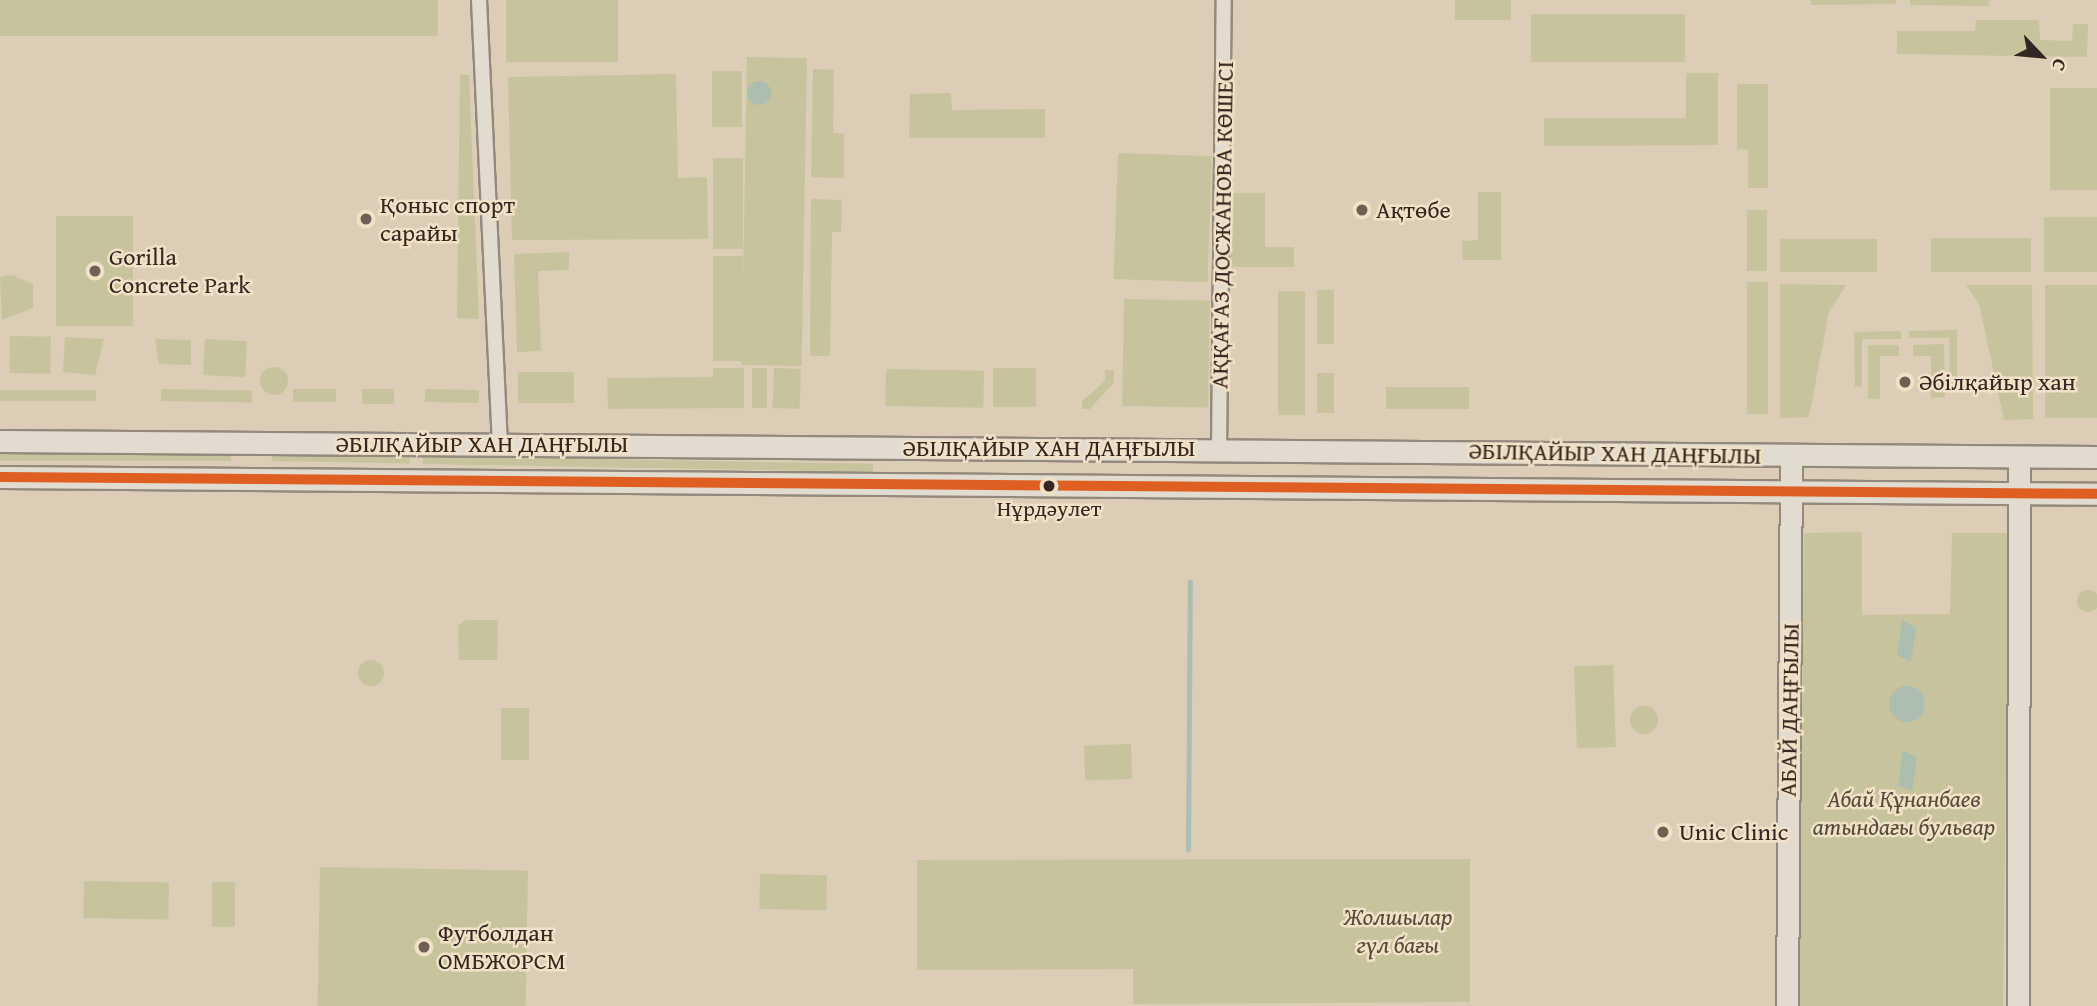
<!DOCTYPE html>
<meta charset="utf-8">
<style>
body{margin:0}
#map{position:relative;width:2097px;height:1006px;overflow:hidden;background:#dbcdb6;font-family:"Gentium Book Plus",serif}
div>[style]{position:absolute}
.green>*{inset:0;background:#c7c49d;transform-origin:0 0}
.round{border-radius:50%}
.water>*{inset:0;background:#acbeaf}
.stream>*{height:4.5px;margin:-2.25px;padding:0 2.25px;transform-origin:2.25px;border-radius:2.25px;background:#acbeaf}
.roads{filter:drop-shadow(2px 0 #93897c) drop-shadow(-2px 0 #93897c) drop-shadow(0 2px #93897c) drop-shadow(0 -2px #93897c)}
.street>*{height:14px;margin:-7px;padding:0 7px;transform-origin:7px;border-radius:7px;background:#e2dbd0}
.secondary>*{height:21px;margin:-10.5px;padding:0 10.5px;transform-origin:10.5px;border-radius:10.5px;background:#e2dbd0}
.bus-1>*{height:10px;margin:-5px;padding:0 5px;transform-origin:5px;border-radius:5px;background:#df5f22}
.dots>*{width:19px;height:19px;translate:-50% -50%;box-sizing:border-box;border:4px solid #f1e1c6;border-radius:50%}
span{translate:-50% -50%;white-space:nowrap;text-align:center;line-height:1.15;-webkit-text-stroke:5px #f1e1c6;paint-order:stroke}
.bus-label{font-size:22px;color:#342620}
.poi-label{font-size:24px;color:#342620}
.left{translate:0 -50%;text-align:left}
.street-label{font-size:24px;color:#342620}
.park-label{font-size:24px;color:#544c3a;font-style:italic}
.north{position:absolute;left:2006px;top:21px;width:70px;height:70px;-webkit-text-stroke:5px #f1e1c6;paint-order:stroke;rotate:116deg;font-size:19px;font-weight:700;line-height:28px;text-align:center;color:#342620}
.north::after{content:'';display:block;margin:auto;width:24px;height:32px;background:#342620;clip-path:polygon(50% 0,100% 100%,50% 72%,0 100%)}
</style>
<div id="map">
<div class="green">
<div style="left:0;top:0;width:438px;height:36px"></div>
<div style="left:506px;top:0;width:112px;height:62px"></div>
<div style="left:1455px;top:0;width:56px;height:20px"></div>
<div style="clip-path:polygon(1811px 0,1896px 0,1896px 4px,1811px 5px)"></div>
<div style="clip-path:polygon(1910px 0,1989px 0,1989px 6px,1910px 5px)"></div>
<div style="left:1531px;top:14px;width:154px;height:48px"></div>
<div style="clip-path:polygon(1976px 20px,2039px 20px,2040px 40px,2072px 41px,2073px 24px,2088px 24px,2087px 57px,1897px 54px,1897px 31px,1975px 31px)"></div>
<div style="left:747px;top:57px;width:60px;height:308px;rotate:1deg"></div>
<div style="clip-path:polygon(813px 69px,834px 70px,833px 133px,844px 134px,844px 178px,811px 177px)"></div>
<div style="left:712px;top:71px;width:30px;height:56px"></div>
<div style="clip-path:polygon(1686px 73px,1718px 73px,1718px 145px,1544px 146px,1544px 118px,1686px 118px)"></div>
<div style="clip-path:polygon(676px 74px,678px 178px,707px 177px,708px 239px,512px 240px,508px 77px)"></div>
<div style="clip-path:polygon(460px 75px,469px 75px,479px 319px,457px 318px)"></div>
<div style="clip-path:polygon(1737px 84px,1768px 84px,1768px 188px,1748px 188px,1748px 150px,1737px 149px)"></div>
<div style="left:2050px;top:88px;width:47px;height:102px"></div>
<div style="clip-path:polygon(951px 93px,952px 110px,1045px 109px,1045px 138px,909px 138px,910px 94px)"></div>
<div style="left:1118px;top:153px;width:94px;height:126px;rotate:2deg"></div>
<div style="left:713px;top:158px;width:30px;height:91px"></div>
<div style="clip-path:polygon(1478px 192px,1501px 192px,1501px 260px,1463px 260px,1462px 241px,1478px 240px)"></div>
<div style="clip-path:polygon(1229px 193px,1265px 193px,1265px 247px,1294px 247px,1294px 267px,1229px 267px)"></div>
<div style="clip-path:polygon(811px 199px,842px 200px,841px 232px,832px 232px,830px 356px,810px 356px)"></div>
<div style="left:1747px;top:210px;width:20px;height:61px"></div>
<div style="left:56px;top:216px;width:77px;height:110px"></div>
<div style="left:2097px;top:217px;width:55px;height:53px;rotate:90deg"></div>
<div style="left:1931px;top:238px;width:100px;height:34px"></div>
<div style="left:1877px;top:239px;width:33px;height:97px;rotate:90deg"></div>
<div style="clip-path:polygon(569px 252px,569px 270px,538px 271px,541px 351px,517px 352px,514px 254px)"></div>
<div style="left:713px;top:256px;width:30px;height:105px"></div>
<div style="clip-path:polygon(12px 275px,33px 284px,33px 308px,2px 320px,0 277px)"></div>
<div style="left:1747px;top:282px;width:21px;height:132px"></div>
<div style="clip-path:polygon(1780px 284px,1846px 285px,1829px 312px,1809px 417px,1780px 418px)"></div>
<div style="clip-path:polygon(1966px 285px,2032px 285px,2033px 419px,2004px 420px,1979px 304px)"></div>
<div style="left:2045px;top:285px;width:52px;height:133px"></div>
<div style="left:1317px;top:290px;width:17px;height:54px"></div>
<div style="left:1278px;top:291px;width:27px;height:124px"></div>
<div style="left:1124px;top:299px;width:86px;height:107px;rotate:1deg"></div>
<div style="clip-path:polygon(1957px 330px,1957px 384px,1950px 385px,1949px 338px,1909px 338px,1909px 331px)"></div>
<div style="clip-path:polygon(1901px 331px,1901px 339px,1862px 339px,1862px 386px,1855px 387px,1854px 332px)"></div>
<div style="left:10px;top:336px;width:41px;height:37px;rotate:1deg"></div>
<div style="clip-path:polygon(65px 337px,104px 339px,95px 375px,63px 372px)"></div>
<div style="clip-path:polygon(155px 339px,191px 340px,191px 365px,159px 364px)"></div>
<div style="left:205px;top:339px;width:42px;height:36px;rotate:3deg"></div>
<div style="clip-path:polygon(1944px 344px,1945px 397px,1931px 398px,1931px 356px,1913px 356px,1913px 345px)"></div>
<div style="clip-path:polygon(1868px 345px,1899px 345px,1899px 356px,1880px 356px,1880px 399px,1868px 399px)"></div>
<div class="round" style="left:260px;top:367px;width:28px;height:28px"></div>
<div style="clip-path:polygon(713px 368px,744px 368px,744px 408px,608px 409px,607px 378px,713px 377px)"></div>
<div style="left:752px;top:368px;width:15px;height:40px"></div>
<div style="left:774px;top:368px;width:27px;height:40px;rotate:2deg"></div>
<div style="left:993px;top:368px;width:43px;height:39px"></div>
<div style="left:886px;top:369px;width:98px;height:37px;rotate:1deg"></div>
<div style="clip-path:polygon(1105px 370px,1114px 370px,1114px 382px,1090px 409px,1082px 409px,1082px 401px,1105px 381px)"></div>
<div style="left:518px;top:372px;width:56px;height:31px"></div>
<div style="left:1317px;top:373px;width:17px;height:40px"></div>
<div style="left:1386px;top:387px;width:83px;height:22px"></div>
<div style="left:161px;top:389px;width:91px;height:12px;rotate:1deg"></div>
<div style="left:293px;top:389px;width:43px;height:13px"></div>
<div style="left:362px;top:389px;width:32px;height:15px"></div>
<div style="left:425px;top:389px;width:54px;height:13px;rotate:1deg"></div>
<div style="left:0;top:390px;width:96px;height:11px"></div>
<div style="left:0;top:454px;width:231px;height:7px"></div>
<div style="left:272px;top:454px;width:138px;height:7px;rotate:1deg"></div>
<div style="left:423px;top:456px;width:450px;height:8px;rotate:1deg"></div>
<div style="clip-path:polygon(1862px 532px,1862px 615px,1950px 614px,1952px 533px,2009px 533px,2003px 1006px,1799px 1006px,1804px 533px)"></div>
<div class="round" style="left:2077px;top:590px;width:22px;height:22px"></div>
<div style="clip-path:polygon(466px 620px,498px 620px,497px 660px,459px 660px,458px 626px)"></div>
<div class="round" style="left:358px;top:660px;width:26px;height:26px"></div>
<div style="left:1613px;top:665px;width:82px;height:39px;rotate:88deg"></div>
<div class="round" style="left:1630px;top:706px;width:28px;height:28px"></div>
<div style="left:501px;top:708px;width:28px;height:52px"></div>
<div style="left:1131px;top:744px;width:35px;height:47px;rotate:88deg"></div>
<div style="clip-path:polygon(1470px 859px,1470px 1002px,1133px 1004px,1133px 969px,917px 970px,917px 860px)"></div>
<div style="left:320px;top:867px;width:208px;height:139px;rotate:1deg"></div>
<div style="left:760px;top:874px;width:67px;height:35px;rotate:1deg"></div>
<div style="left:84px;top:881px;width:85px;height:37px;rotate:1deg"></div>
<div style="left:212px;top:882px;width:23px;height:45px"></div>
</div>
<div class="water">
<div class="round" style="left:747px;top:81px;width:24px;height:24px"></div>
<div style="clip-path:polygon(1902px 620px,1916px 628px,1911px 662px,1897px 655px)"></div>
<div class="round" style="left:1889px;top:686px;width:36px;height:36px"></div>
<div style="clip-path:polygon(1903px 750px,1917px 757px,1912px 791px,1898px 785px)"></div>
</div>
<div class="stream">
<div style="left:1188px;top:850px;width:268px;rotate:-89.6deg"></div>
</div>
<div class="roads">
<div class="street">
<div style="left:479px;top:0;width:444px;rotate:87.3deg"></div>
<div style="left:1219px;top:449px;width:449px;rotate:-89.4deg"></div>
</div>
<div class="secondary">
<div style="left:0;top:441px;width:2097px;rotate:0.44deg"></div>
<div style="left:0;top:477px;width:2097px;rotate:0.46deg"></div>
<div style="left:1787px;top:1006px;width:551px;rotate:-89.58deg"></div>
<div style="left:2018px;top:1006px;width:548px;rotate:-89.9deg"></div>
</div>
</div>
<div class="bus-1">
<div style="left:0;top:477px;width:2097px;rotate:0.46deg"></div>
</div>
<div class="dots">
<div style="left:1362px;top:210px;background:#6e6054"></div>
<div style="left:366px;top:219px;background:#6e6054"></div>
<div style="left:95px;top:271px;background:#6e6054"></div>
<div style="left:1905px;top:382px;background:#6e6054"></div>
<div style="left:1049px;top:486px;background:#342620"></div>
<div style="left:1663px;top:832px;background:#6e6054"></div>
<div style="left:424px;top:947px;background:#6e6054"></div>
</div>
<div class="bus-label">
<span style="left:1049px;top:509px">Нұрдәулет</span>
</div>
<div class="poi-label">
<span class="left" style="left:380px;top:219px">Қоныс спорт<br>сарайы</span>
<span class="left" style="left:1376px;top:210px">Ақтөбе</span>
<span class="left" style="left:109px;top:271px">Gorilla<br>Concrete Park</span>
<span class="left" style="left:1919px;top:382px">Әбілқайыр хан</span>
<span class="left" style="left:1679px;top:832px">Unic Clinic</span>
<span class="left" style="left:438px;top:947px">Футболдан<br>ОМБЖОРСМ</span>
</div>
<div class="street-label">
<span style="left:1222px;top:225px;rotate:-89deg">АҚҚАҒАЗ ДОСЖАНОВА КӨШЕСІ</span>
<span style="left:482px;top:444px">ӘБІЛҚАЙЫР ХАН ДАҢҒЫЛЫ</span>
<span style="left:1049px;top:448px">ӘБІЛҚАЙЫР ХАН ДАҢҒЫЛЫ</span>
<span style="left:1615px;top:453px;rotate:1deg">ӘБІЛҚАЙЫР ХАН ДАҢҒЫЛЫ</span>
<span style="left:1789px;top:710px;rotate:-89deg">АБАЙ ДАҢҒЫЛЫ</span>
</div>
<div class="park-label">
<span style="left:1904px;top:813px">Абай Құнанбаев<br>атындағы бульвар</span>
<span style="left:1398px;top:931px">Жолшылар<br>гүл бағы</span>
</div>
<div class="north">С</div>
</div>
